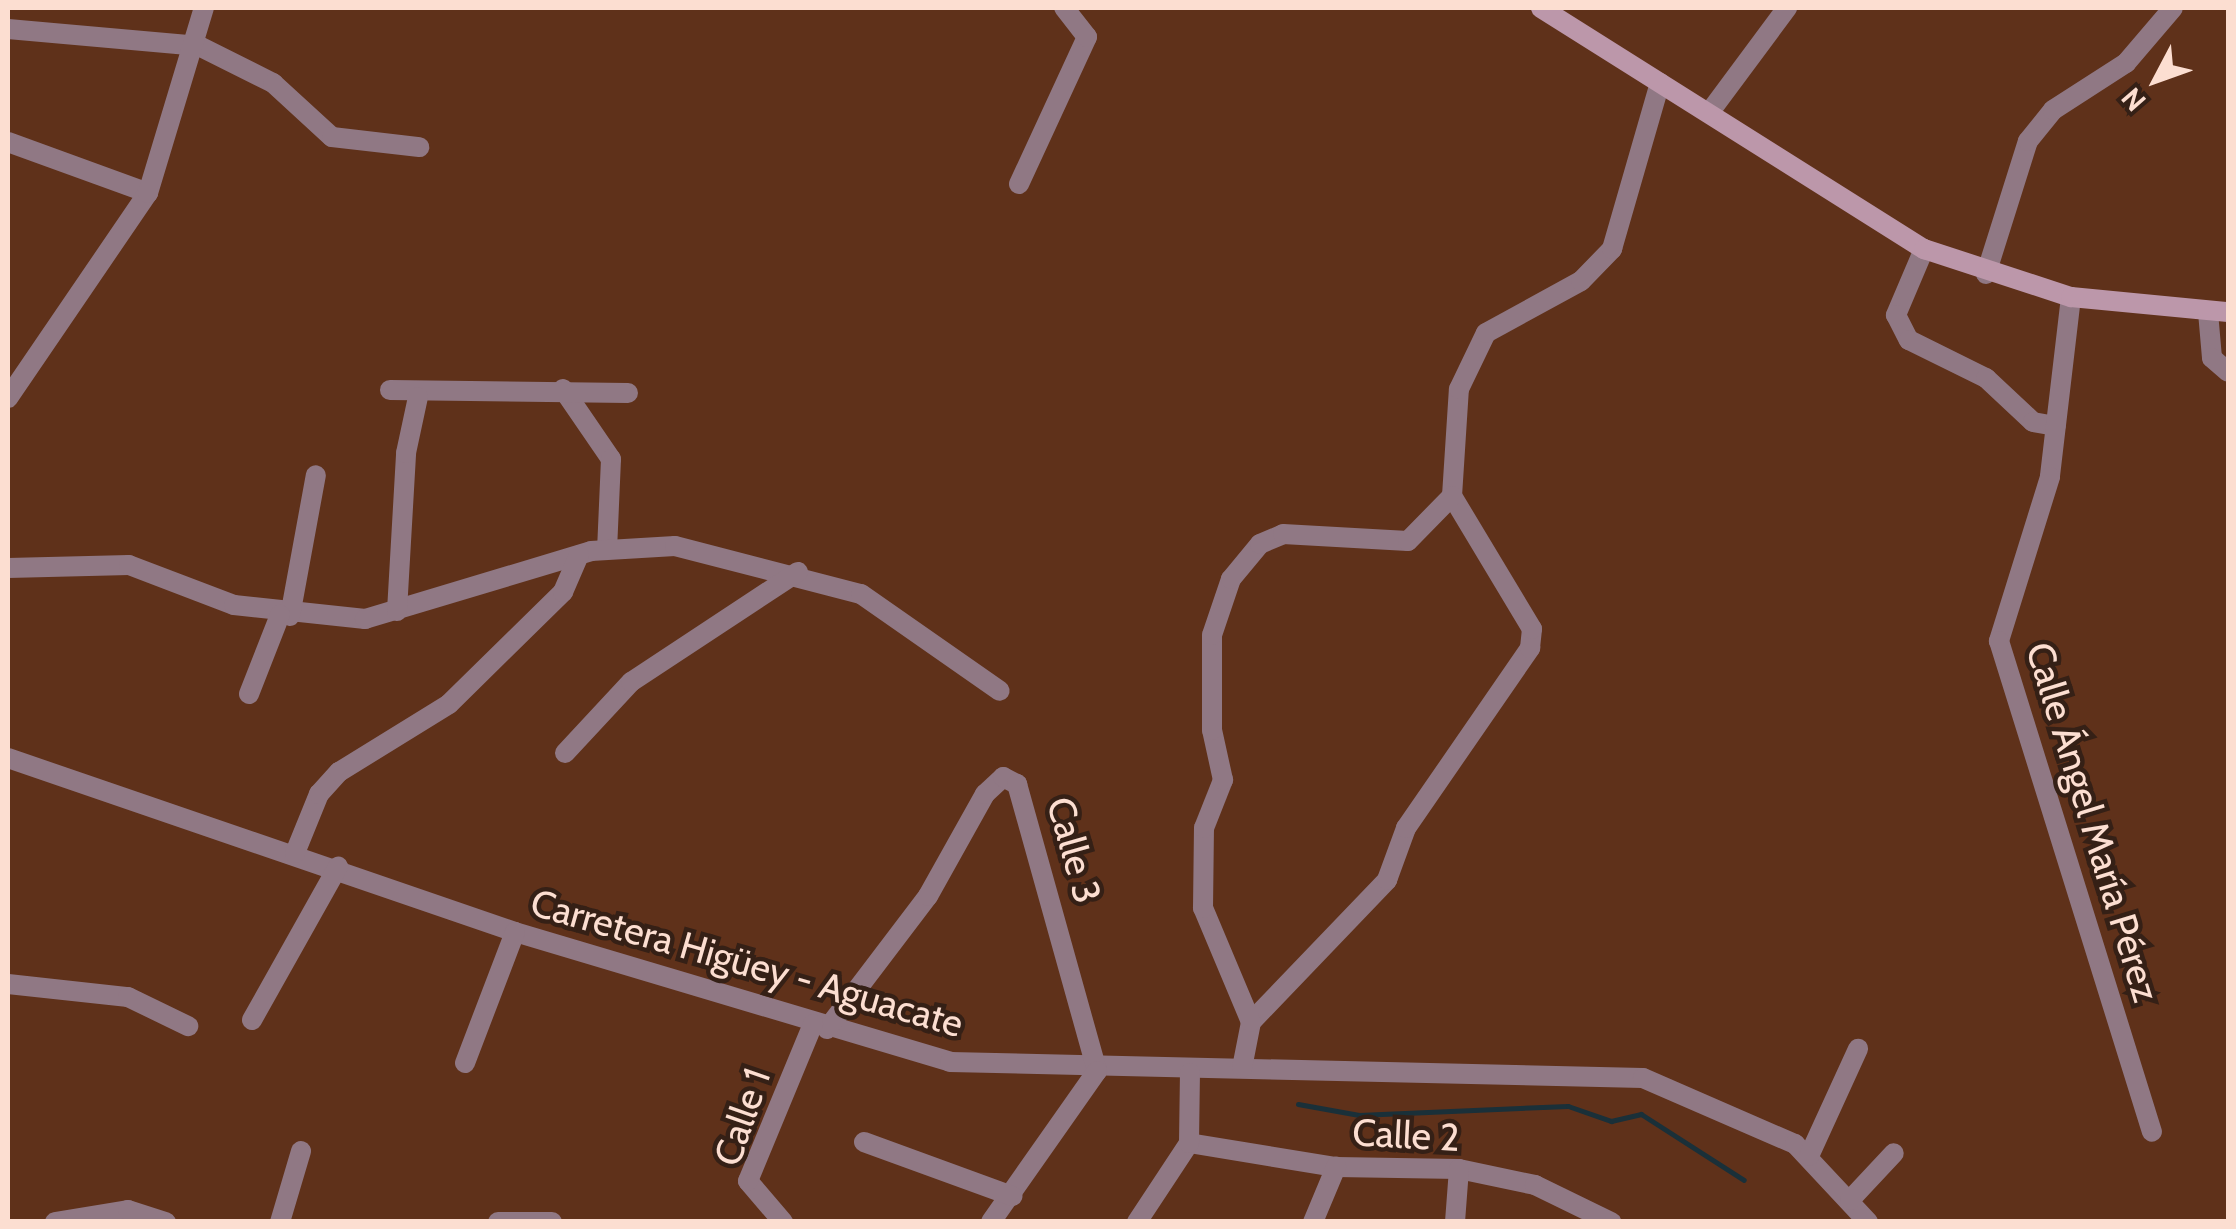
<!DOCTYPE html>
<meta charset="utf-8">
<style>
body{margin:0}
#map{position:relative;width:2236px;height:1229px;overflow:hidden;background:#5f311a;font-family:Cabin,sans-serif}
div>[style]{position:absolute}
.stream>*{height:5px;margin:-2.5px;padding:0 2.5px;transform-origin:2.5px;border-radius:2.5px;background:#1a3039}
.minor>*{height:20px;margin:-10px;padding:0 10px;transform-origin:10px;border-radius:10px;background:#907884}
.secondary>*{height:20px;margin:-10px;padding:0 10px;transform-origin:10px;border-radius:10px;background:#bc97aa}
span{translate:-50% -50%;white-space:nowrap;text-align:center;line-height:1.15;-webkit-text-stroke:9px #352016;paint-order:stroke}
.street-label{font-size:38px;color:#fcded1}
.frame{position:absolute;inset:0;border:10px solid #fcded1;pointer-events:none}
.north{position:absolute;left:2106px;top:30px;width:100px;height:100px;-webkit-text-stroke:8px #352016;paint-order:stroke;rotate:229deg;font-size:28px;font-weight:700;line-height:40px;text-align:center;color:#fcded1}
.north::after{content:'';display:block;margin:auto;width:35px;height:45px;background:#fcded1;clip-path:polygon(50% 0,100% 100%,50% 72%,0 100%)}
</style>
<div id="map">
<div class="stream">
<div style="left:1298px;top:1104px;width:62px;rotate:10.2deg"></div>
<div style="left:1359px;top:1115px;width:209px;rotate:-2.5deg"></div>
<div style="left:1568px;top:1106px;width:46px;rotate:19.2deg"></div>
<div style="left:1611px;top:1121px;width:31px;rotate:-13deg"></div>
<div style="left:1641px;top:1114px;width:122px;rotate:32.7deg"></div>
</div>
<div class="minor">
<div style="left:8px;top:29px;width:192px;rotate:5.1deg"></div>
<div style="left:199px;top:46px;width:83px;rotate:26.6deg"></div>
<div style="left:273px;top:83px;width:80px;rotate:42.5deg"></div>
<div style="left:332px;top:137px;width:88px;rotate:6.6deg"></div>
<div style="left:1709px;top:113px;width:131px;rotate:-53.4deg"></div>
<div style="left:8px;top:142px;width:149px;rotate:20deg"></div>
<div style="left:1019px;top:184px;width:162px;rotate:-65.2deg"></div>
<div style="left:1087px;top:37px;width:37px;rotate:-128deg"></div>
<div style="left:1924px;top:249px;width:72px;rotate:113deg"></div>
<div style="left:1896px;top:315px;width:28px;rotate:63deg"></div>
<div style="left:1909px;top:340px;width:86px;rotate:26.3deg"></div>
<div style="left:1986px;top:378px;width:64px;rotate:43.1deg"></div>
<div style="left:2033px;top:422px;width:23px;rotate:10deg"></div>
<div style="left:1986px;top:274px;width:139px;rotate:-72.5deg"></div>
<div style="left:2028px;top:141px;width:40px;rotate:-51deg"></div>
<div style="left:2053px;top:110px;width:87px;rotate:-32.8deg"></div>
<div style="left:2126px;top:63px;width:72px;rotate:-49.5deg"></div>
<div style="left:2071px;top:297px;width:181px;rotate:96.7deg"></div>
<div style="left:2050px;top:477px;width:172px;rotate:107.3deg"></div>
<div style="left:1999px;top:641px;width:514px;rotate:72.69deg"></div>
<div style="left:2208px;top:312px;width:46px;rotate:85deg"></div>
<div style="left:2212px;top:358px;width:21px;rotate:41deg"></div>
<div style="left:563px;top:389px;width:85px;rotate:55.6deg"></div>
<div style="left:611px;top:459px;width:90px;rotate:92.5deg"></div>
<div style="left:390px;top:390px;width:238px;rotate:0.7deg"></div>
<div style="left:8px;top:398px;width:248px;rotate:-55.7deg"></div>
<div style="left:148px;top:193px;width:193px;rotate:-73.2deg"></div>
<div style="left:8px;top:568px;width:121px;rotate:-1.4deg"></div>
<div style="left:129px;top:565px;width:112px;rotate:20.9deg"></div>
<div style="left:234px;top:605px;width:132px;rotate:6.1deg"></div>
<div style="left:365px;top:619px;width:236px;rotate:-16.7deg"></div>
<div style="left:591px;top:551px;width:84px;rotate:-3.4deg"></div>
<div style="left:675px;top:546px;width:192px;rotate:14.5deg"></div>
<div style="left:861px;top:594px;width:169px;rotate:34.9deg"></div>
<div style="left:397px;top:611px;width:158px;rotate:-86.7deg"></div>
<div style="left:406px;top:453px;width:57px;rotate:-77.9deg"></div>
<div style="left:290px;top:616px;width:143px;rotate:-79.6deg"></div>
<div style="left:249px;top:694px;width:85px;rotate:-68.6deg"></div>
<div style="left:565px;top:753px;width:97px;rotate:-47.1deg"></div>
<div style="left:631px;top:682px;width:200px;rotate:-33.4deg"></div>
<div style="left:8px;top:758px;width:536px;rotate:18.94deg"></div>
<div style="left:515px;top:932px;width:454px;rotate:16.6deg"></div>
<div style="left:950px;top:1062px;width:693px;rotate:1.32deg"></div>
<div style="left:1643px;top:1078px;width:166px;rotate:23.5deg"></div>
<div style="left:1795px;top:1144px;width:107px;rotate:46.9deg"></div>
<div style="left:295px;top:853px;width:64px;rotate:-67.9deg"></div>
<div style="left:319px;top:794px;width:30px;rotate:-48deg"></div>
<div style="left:339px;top:772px;width:129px;rotate:-31.7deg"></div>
<div style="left:449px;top:704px;width:160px;rotate:-44.5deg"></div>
<div style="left:563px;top:592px;width:40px;rotate:-66.6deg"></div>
<div style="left:8px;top:984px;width:121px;rotate:6.2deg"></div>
<div style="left:128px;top:997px;width:67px;rotate:25.8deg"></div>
<div style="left:252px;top:1020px;width:176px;rotate:-60.7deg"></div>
<div style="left:1251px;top:1022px;width:197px;rotate:-46.2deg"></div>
<div style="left:1387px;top:880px;width:55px;rotate:-69.9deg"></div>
<div style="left:1406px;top:828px;width:219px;rotate:-55.4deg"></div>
<div style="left:1530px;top:648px;width:19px;rotate:-84deg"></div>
<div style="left:1532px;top:629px;width:155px;rotate:-121deg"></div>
<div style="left:1452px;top:496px;width:107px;rotate:-86.3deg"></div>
<div style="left:1459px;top:389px;width:62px;rotate:-64.3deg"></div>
<div style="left:1486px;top:333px;width:108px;rotate:-28.7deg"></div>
<div style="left:1581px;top:281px;width:45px;rotate:-45.9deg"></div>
<div style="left:1612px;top:249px;width:173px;rotate:-73.9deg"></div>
<div style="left:827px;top:1029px;width:167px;rotate:-52.8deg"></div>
<div style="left:928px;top:896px;width:117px;rotate:-60.8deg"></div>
<div style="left:985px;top:794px;width:25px;rotate:-43deg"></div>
<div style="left:1003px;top:777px;width:16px;rotate:27deg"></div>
<div style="left:1017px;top:784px;width:298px;rotate:74.4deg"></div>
<div style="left:1097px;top:1071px;width:184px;rotate:125.1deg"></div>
<div style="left:465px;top:1063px;width:140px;rotate:-69.1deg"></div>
<div style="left:1242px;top:1068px;width:47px;rotate:-78.9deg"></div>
<div style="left:1251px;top:1022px;width:124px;rotate:-112.8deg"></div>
<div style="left:1203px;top:908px;width:80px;rotate:-89.3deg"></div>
<div style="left:1204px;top:828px;width:52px;rotate:-68.4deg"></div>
<div style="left:1223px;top:780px;width:51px;rotate:-102.4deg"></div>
<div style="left:1212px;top:730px;width:95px;rotate:-90deg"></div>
<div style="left:1212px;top:635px;width:59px;rotate:-71.3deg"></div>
<div style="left:1231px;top:579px;width:45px;rotate:-50.4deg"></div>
<div style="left:1260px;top:544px;width:25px;rotate:-23deg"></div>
<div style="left:1283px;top:534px;width:125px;rotate:3.2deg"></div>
<div style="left:1408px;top:541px;width:63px;rotate:-45.6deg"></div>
<div style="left:864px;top:1142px;width:158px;rotate:20deg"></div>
<div style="left:1189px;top:1143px;width:149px;rotate:9.3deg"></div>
<div style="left:1336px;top:1167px;width:123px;rotate:0.9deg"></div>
<div style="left:1459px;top:1169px;width:78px;rotate:11.9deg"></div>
<div style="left:1535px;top:1185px;width:85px;rotate:26deg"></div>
<div style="left:1809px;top:1156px;width:118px;rotate:-65.4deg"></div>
<div style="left:1850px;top:1200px;width:64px;rotate:-46.9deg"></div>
<div style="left:55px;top:1222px;width:74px;rotate:-9.3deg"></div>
<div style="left:128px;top:1210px;width:40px;rotate:18deg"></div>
<div style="left:280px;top:1222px;width:74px;rotate:-73.5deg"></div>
<div style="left:498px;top:1222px;width:54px"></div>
<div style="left:783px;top:1222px;width:54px;rotate:-130.5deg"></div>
<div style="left:748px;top:1181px;width:170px;rotate:-67.5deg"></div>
<div style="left:1137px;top:1222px;width:95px;rotate:-56.6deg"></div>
<div style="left:1189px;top:1143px;width:70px;rotate:-89.2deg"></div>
<div style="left:1313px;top:1222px;width:60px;rotate:-67.3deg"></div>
<div style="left:1455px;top:1222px;width:53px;rotate:-85.7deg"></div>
</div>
<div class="secondary">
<div style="left:1541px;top:8px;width:453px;rotate:32.2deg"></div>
<div style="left:1924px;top:249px;width:155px;rotate:18.1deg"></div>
<div style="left:2071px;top:297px;width:158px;rotate:5.5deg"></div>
</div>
<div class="street-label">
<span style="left:2093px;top:822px;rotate:73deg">Calle Ángel María Pérez</span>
<span style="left:1074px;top:850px;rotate:74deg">Calle 3</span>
<span style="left:747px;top:963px;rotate:16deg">Carretera Higüey - Aguacate</span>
<span style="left:742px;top:1117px;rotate:-71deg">Calle 1</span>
<span style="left:1406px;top:1135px;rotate:3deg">Calle 2</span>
</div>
<div class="frame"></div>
<div class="north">N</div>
</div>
